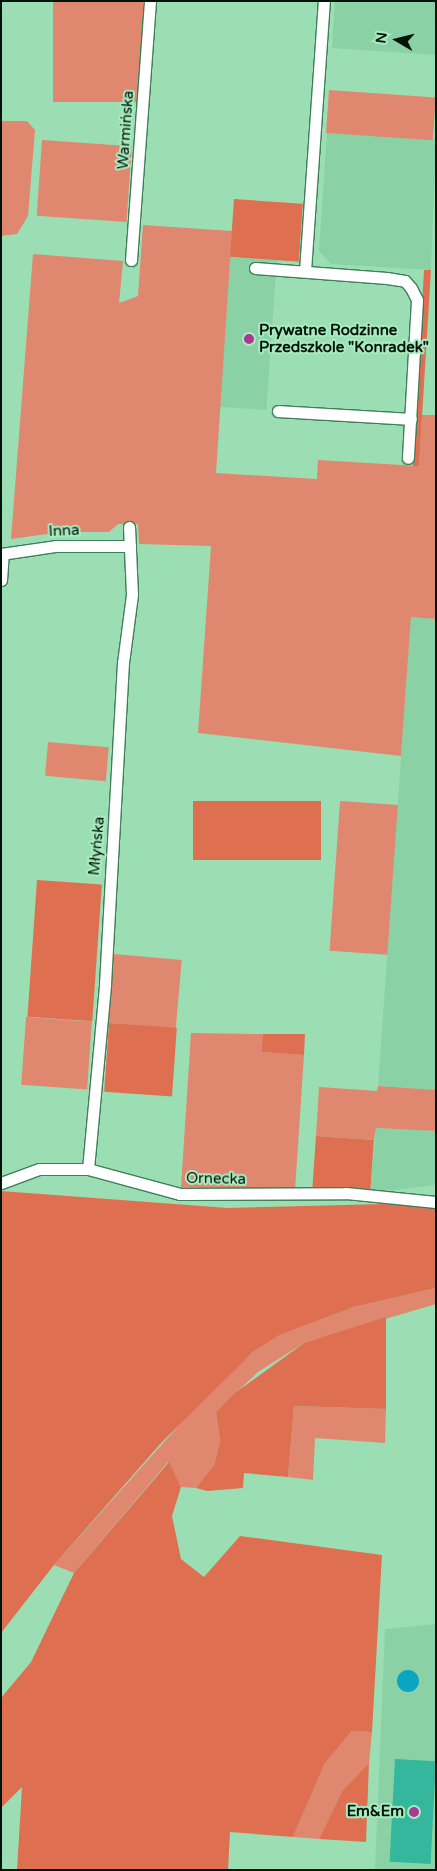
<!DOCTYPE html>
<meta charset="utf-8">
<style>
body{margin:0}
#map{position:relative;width:437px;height:1871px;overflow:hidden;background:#9cdeb4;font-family:"Varela Round",sans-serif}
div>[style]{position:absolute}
.built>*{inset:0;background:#8ad2a6;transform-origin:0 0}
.green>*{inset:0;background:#e0886f;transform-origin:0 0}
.forest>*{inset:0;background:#df6f51;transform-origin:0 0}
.water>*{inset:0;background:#0ba5c2}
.round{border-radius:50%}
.building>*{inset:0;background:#34b79d;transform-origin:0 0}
.roads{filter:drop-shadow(1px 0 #3e7e59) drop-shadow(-1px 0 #3e7e59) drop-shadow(0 1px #3e7e59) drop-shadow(0 -1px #3e7e59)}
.minor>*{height:11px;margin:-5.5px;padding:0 5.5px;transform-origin:5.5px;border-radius:5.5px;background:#fff}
.dots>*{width:14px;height:14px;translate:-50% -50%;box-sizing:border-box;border:2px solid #a9ebc1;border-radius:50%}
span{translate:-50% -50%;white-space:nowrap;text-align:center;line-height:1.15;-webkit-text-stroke:4px #a9ebc1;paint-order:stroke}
.street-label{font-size:15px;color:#001407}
.poi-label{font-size:15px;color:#001407;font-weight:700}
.left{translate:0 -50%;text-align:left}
.right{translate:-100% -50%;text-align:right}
.frame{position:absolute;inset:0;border:2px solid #001407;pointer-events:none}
.north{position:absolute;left:372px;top:15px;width:50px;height:50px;-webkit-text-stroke:4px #a9ebc1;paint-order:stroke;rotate:278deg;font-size:14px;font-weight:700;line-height:20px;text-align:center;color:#001407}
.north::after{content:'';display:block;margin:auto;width:18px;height:22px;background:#001407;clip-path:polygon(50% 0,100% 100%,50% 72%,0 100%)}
</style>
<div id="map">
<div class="built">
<div style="clip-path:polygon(335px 1px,436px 1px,436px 55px,332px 48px)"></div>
<div style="clip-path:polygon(327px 133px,436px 139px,431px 270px,331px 264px,319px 251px)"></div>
<div style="left:230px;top:257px;width:47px;height:150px;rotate:4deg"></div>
<div style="clip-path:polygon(411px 617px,436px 619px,436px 1090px,378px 1086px)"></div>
<div style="clip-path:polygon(376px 1128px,436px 1131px,436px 1185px,370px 1193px)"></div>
<div style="clip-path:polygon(436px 1624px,436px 1870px,375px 1870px,385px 1629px)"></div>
</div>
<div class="green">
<div style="left:53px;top:1px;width:90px;height:101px"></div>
<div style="left:329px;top:90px;width:107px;height:43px;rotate:4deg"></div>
<div style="clip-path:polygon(1px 121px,27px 121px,35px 130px,28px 216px,17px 234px,1px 236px)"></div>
<div style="left:42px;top:140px;width:90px;height:76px;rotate:4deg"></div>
<div style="clip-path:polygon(143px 225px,232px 231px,216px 473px,317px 479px,318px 460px,419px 466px,422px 415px,436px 415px,436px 619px,411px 617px,401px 756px,198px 733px,211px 546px,139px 544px,138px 524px,118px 524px,109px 532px,62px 532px,11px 539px,33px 254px,123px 261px,119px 303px,138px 296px)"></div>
<div style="left:48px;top:742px;width:61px;height:34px;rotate:5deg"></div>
<div style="left:340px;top:801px;width:58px;height:150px;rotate:4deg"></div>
<div style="left:114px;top:954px;width:68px;height:69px;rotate:5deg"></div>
<div style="left:26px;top:1017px;width:66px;height:68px;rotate:4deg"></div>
<div style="clip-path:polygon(191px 1033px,263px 1034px,263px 1052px,304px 1055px,295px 1190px,184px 1191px,181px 1187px)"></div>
<div style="clip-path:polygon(378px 1086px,436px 1090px,436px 1131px,376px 1128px,374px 1140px,316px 1136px,319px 1087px,377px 1091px)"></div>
<div style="clip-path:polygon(436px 1288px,436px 1304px,304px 1343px,258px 1372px,216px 1412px,220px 1441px,214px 1465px,196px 1488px,181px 1487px,168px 1462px,74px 1573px,54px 1565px,207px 1394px,253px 1352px,280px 1335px,354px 1307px)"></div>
<div style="clip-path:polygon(294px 1406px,386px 1409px,385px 1443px,315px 1438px,313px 1480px,288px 1477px)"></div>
<div style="clip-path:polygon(352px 1731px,372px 1732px,369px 1763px,342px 1791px,319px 1839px,293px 1837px,325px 1763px)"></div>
</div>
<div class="forest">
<div style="left:234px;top:199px;width:69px;height:58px;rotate:4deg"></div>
<div style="clip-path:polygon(424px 270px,431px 270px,419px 466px,413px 466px)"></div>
<div style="left:193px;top:801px;width:128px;height:59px"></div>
<div style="left:37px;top:880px;width:65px;height:137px;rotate:4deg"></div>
<div style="left:109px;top:1023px;width:68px;height:69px;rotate:4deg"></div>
<div style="clip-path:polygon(263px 1034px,305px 1034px,304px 1055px,262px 1052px)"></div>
<div style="left:316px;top:1136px;width:58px;height:51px;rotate:4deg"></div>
<div style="clip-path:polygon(1px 1191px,228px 1208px,384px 1204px,436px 1208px,436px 1288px,354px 1307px,280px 1335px,253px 1352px,162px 1442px,54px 1565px,1px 1633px)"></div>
<div style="clip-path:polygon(386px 1317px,386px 1409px,294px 1406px,288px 1477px,244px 1473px,243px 1488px,207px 1491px,196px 1488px,214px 1465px,220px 1441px,216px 1412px,235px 1393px,304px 1343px)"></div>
<div style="clip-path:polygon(169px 1462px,181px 1487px,172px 1516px,181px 1559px,204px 1577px,240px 1536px,382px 1555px,372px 1732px,352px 1731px,325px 1763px,293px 1837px,230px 1832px,228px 1870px,17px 1870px,22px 1787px,1px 1808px,1px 1698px,31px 1662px,74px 1573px)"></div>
<div style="clip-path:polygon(369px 1763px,366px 1842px,319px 1839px,342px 1791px)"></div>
</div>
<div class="water">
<div class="round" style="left:397px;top:1670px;width:22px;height:22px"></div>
</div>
<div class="building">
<div style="left:395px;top:1759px;width:41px;height:103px;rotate:3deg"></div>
</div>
<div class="roads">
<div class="minor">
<div style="left:131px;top:260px;width:260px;rotate:-85.8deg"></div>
<div style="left:255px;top:268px;width:132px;rotate:4.3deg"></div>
<div style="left:387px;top:278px;width:18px;rotate:9deg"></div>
<div style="left:405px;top:281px;width:9px;rotate:49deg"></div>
<div style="left:411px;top:288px;width:13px;rotate:63deg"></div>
<div style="left:417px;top:300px;width:158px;rotate:93.3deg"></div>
<div style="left:305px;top:271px;width:271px;rotate:-86deg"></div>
<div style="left:278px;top:411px;width:133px;rotate:3.4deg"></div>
<div style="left:1px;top:554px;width:56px;rotate:-8.3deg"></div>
<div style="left:56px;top:546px;width:74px"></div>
<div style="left:1px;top:580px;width:26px;rotate:-86deg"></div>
<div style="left:88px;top:1169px;width:186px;rotate:-84.7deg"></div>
<div style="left:105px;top:984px;width:322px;rotate:-86.8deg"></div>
<div style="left:123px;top:663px;width:69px;rotate:-82.5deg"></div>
<div style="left:132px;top:595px;width:68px;rotate:-92.5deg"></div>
<div style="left:1px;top:1183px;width:40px;rotate:-20.2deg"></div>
<div style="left:39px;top:1169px;width:49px"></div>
<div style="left:88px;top:1169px;width:95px;rotate:15.2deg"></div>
<div style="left:180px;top:1194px;width:166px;rotate:-0.3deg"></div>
<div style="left:346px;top:1193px;width:90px;rotate:5.7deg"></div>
</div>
</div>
<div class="dots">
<div style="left:249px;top:339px;background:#aa3894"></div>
<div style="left:414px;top:1812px;background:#aa3894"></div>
</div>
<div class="street-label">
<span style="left:126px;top:130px;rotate:-86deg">Warmińska</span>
<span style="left:64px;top:531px;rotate:-3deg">Inna</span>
<span style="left:97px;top:846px;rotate:-85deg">Młyńska</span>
<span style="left:216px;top:1179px;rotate:1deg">Ornecka</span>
</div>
<div class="poi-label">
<span class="left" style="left:259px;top:339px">Prywatne Rodzinne<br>Przedszkole "Konradek"</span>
<span class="right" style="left:404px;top:1812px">Em&amp;Em</span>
</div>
<div class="frame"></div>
<div class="north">N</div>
</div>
